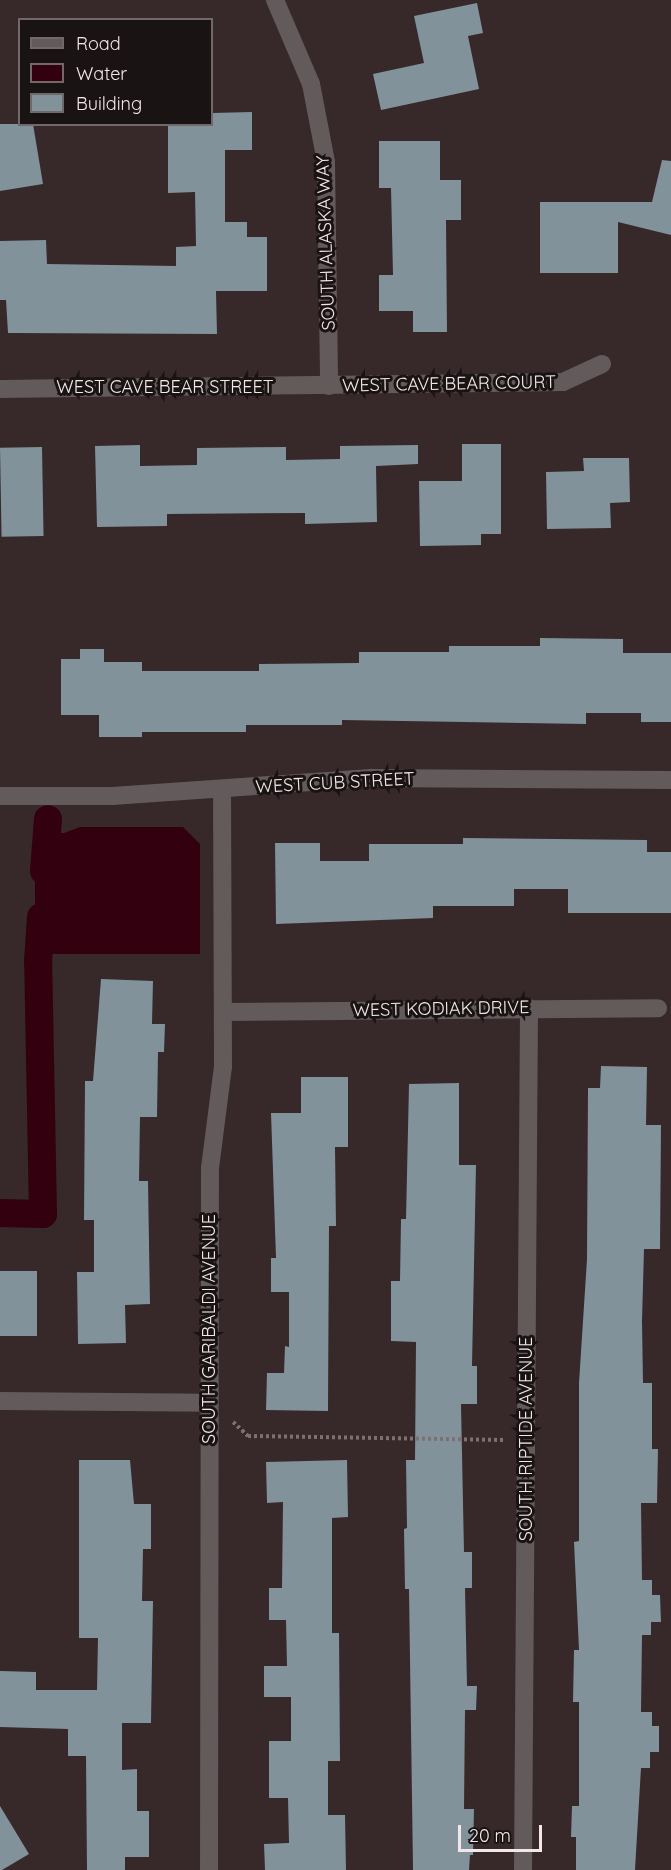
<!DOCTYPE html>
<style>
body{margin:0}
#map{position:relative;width:671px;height:1870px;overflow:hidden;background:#37282a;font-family:Quicksand,sans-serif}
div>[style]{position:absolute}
.water>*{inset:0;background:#330010}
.canal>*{height:28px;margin:-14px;padding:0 14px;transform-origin:14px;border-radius:14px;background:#330010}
.building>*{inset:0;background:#81929b;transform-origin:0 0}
.path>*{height:4px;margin-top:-2px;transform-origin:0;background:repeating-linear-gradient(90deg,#7e7072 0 3px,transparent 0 6px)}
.street>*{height:18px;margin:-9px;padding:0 9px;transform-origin:9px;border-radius:9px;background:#625a5b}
span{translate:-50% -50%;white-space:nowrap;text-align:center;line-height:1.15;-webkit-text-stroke:6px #1a1314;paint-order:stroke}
.street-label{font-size:18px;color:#f3e8e9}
.legend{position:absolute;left:18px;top:18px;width:195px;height:108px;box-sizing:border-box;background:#1a1314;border:2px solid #716869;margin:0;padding:8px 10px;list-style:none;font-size:18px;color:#f3e8e9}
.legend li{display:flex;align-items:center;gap:12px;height:30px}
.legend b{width:30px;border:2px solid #716869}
.scale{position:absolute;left:458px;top:1825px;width:84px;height:27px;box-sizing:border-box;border:3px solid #f3e8e9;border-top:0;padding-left:8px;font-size:18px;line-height:21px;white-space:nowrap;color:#f3e8e9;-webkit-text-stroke:4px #1a1314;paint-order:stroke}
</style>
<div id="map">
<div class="water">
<div style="clip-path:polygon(80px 827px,183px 827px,200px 844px,200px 954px,35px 954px,35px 833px,64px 833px)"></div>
</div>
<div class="canal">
<div style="left:44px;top:871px;width:52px;rotate:-85.6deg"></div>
<div style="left:0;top:1213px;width:43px;rotate:1.3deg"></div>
<div style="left:43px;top:1214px;width:252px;rotate:-91.1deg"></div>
<div style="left:38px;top:962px;width:45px;rotate:-86.2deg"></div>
</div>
<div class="building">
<div style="clip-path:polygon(477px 3px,483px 33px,468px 36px,479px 89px,381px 110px,373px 74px,424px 63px,414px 16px)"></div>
<div style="clip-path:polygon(252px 112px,252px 150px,225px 150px,225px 222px,247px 222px,247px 237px,267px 237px,267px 291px,216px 291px,217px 334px,8px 333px,6px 300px,0 300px,0 241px,46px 240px,47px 264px,176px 266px,176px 247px,196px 246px,195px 192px,168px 193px,168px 124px,212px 124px,212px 113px)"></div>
<div style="clip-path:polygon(0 124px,33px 124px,43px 184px,0 191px)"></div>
<div style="clip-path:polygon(379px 141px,440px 141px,440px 180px,461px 180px,461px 220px,446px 220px,447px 332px,413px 332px,413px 311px,379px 311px,379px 275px,393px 275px,391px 188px,379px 188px)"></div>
<div style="clip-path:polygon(662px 160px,671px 161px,671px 235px,618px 222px,618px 273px,540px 273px,540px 202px,652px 202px)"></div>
<div style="clip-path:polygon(462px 444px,501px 444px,501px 534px,481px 534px,481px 545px,420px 546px,419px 481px,462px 481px)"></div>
<div style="clip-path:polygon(140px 445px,140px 466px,197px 465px,197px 448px,286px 447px,286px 460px,340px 459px,340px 446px,418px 445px,418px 464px,376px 466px,377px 522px,305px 524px,305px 513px,167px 514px,167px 526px,97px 527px,95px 446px)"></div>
<div style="left:42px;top:447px;width:89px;height:42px;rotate:89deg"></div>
<div style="clip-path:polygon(583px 458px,629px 458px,630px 502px,610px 503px,611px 528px,547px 529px,546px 472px,584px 471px)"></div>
<div style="clip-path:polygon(540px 638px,623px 639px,623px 653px,671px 653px,671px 722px,641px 722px,641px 713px,586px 713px,586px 724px,342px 720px,342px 725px,246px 725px,246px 732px,142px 732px,142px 737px,99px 737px,99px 715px,61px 715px,61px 659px,80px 659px,80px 649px,104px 649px,104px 662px,142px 662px,142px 671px,259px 671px,259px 664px,359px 663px,359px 652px,449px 652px,449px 646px,540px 646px)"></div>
<div style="clip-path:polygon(463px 838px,647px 840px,647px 852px,671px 852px,671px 913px,568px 913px,568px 889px,514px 889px,514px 906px,433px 906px,433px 918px,276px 924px,275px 843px,320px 843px,320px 861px,369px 861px,369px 844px,463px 844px)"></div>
<div style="clip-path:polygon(101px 979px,153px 981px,152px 1024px,165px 1024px,164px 1052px,158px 1052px,157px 1117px,140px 1117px,139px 1181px,148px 1181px,150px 1304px,125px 1305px,126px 1343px,78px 1344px,77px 1272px,94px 1272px,94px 1220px,84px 1220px,85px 1081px,93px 1081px)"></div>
<div style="clip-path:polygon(601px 1066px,647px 1067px,646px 1125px,661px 1125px,660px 1249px,644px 1249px,642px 1321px,643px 1383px,652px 1383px,652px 1449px,658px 1449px,657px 1503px,641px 1503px,642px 1580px,652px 1580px,652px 1595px,660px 1595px,661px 1622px,651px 1622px,651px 1635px,642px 1635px,641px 1712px,652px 1712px,652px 1726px,659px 1726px,659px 1752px,650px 1752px,650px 1768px,641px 1768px,635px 1870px,576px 1870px,576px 1837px,571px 1837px,572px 1806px,579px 1806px,579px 1702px,573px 1702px,574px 1650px,579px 1650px,574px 1542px,579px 1541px,579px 1383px,587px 1259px,588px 1088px,600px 1088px)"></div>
<div style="clip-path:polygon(301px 1077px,348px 1077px,348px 1147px,335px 1147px,336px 1226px,329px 1226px,328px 1411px,266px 1410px,267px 1373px,284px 1373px,285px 1346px,289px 1347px,289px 1292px,271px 1292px,271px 1258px,276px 1258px,271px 1113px,301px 1113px)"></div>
<div style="clip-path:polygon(459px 1083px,459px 1165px,476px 1165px,472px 1366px,477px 1366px,477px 1404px,461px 1404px,464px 1552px,472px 1552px,472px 1588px,465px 1588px,467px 1686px,477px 1686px,476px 1710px,465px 1710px,464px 1809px,474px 1809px,473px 1855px,470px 1855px,469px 1870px,413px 1870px,409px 1589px,405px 1589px,404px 1529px,407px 1528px,406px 1460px,415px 1460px,416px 1342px,391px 1341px,391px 1281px,400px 1281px,401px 1219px,406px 1219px,409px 1084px)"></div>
<div style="left:0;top:1271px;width:37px;height:65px"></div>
<div style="clip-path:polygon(79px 1460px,130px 1460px,134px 1504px,151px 1504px,151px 1549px,143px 1549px,142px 1601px,153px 1601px,151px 1723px,122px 1723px,122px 1770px,137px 1769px,137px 1811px,149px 1811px,149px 1857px,125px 1857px,125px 1870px,87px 1870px,86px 1756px,68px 1756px,68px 1729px,0 1727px,0 1671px,36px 1672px,36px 1690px,97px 1690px,98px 1638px,79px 1638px)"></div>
<div style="clip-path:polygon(347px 1460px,348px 1517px,332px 1518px,332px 1633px,339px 1633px,340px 1761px,328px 1761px,328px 1815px,345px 1815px,346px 1870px,265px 1870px,264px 1844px,289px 1843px,288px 1798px,269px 1798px,269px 1741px,291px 1741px,291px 1697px,264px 1697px,264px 1666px,287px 1666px,286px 1620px,269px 1620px,269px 1588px,282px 1588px,283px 1502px,267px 1503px,266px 1462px)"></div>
<div style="clip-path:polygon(0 1806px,29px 1854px,2px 1870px,0 1870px)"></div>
</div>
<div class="path">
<div style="left:233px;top:1422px;width:21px;rotate:43deg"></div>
<div style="left:248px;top:1436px;width:257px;rotate:0.9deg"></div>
</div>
<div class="street">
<div style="left:275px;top:0;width:91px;rotate:66.8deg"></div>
<div style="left:311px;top:84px;width:79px;rotate:79.1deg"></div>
<div style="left:326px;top:162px;width:224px;rotate:89.2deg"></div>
<div style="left:0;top:389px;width:563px;rotate:-0.71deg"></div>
<div style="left:563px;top:382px;width:43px;rotate:-24.8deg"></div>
<div style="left:0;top:796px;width:112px"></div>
<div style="left:112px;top:796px;width:260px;rotate:-4deg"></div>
<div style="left:371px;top:778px;width:300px;rotate:0.4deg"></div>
<div style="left:223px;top:1012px;width:435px;rotate:-0.5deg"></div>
<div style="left:0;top:1401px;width:209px;rotate:0.5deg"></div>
<div style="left:209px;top:1870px;width:702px;rotate:-89.92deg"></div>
<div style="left:210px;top:1168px;width:102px;rotate:-82.7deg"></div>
<div style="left:223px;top:1067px;width:278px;rotate:-90.2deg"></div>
<div style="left:523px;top:1870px;width:862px;rotate:-89.6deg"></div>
</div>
<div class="street-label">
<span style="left:326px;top:243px;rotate:-92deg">SOUTH ALASKA WAY</span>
<span style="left:449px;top:384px;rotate:-1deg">WEST CAVE BEAR COURT</span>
<span style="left:165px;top:387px">WEST CAVE BEAR STREET</span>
<span style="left:335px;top:783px;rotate:-3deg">WEST CUB STREET</span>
<span style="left:441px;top:1009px;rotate:-1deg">WEST KODIAK DRIVE</span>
<span style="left:209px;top:1329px;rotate:-90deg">SOUTH GARIBALDI AVENUE</span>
<span style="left:526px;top:1439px;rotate:-90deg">SOUTH RIPTIDE AVENUE</span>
</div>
<ul class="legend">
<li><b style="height:8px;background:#625a5b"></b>Road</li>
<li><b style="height:16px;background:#330010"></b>Water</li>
<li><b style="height:16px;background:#81929b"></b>Building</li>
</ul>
<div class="scale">20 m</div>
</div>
